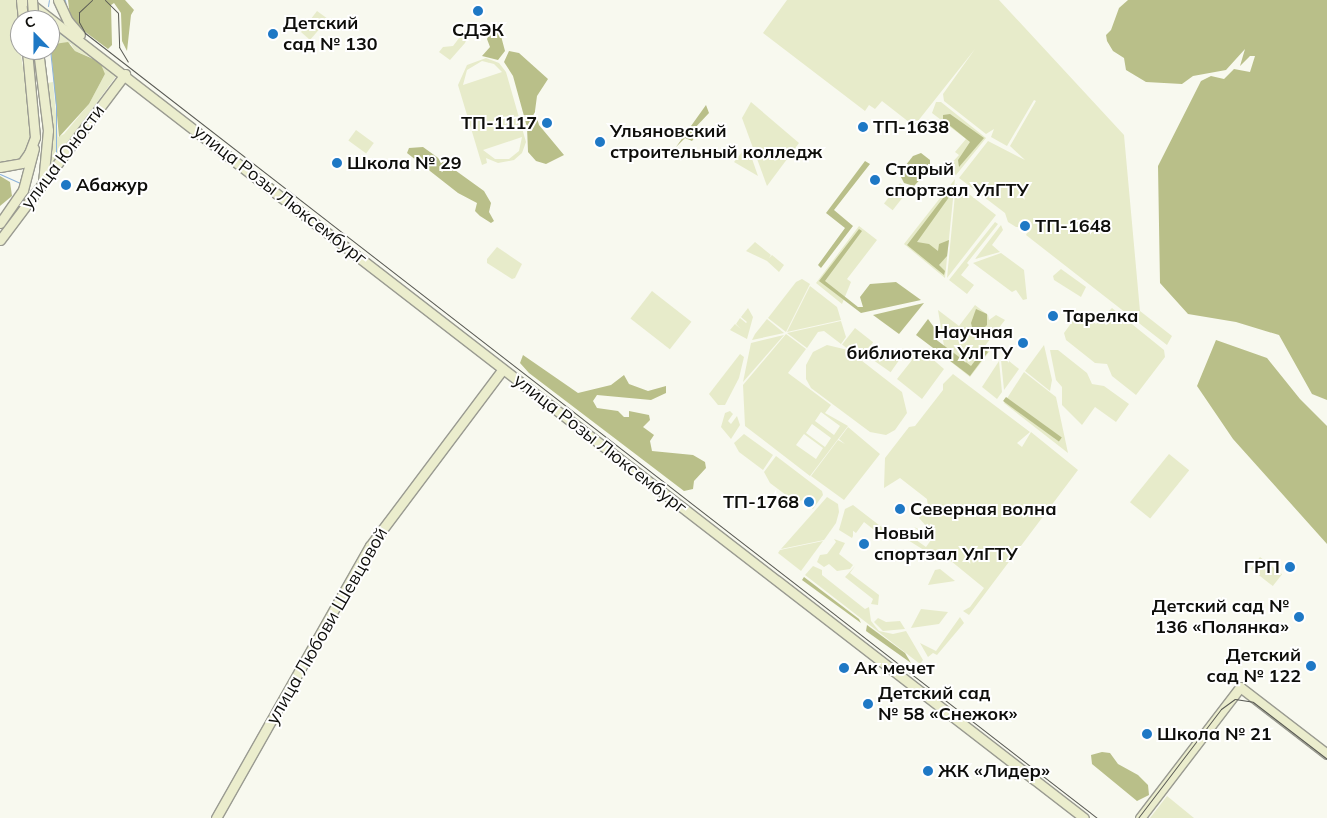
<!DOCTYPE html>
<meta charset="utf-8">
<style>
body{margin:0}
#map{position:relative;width:1327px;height:818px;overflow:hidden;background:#f8f9ef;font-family:Mulish,sans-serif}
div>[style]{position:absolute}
.green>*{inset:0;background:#e7ebca;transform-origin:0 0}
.forest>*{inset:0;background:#b9bf89;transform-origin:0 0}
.stream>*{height:1px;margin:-0.5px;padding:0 0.5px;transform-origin:0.5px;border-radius:0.5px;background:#8cb3dc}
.roads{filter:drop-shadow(1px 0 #9a9b91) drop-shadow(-1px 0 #9a9b91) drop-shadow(0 1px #9a9b91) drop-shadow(0 -1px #9a9b91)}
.secondary>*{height:9px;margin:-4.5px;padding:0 4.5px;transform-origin:4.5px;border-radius:4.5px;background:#ebedcd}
.tram>*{height:1px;margin:-0.5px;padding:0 0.5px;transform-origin:0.5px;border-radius:0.5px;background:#585953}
.bridges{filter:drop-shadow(1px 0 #9a9b91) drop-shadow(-1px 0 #9a9b91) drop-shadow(0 1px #9a9b91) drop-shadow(0 -1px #9a9b91)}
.secondary-bridge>*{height:9px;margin:-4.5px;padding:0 4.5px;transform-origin:4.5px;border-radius:4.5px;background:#ebedcd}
.dots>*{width:14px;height:14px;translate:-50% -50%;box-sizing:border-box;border:2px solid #fff;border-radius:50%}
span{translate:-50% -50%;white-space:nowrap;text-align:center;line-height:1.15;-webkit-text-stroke:4px #fff;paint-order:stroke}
.poi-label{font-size:18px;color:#0e0e0b;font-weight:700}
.left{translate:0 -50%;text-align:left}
.right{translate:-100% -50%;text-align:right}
.street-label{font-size:18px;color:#0e0e0b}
.north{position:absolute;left:10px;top:10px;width:50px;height:50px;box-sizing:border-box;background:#fff;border:1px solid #9f9f9d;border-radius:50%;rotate:338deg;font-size:14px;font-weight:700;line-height:20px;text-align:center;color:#0e0e0b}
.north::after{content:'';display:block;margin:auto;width:18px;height:22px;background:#1e78c5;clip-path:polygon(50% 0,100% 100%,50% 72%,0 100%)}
</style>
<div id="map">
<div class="green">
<div style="clip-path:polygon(0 0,21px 0,47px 20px,38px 20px,17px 3px,20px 50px,31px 114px,30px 143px,21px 160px,0 164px)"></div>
<div style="clip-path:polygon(787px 0,999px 0,1124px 135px,1140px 311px,1172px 336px,1167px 345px,1026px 235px,1031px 225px,1026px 221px,1021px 227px,1016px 227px,1008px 222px,1005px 213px,959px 178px,988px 141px,1025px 160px,1010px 146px,1036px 101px,1034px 100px,1007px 146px,991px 137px,994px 129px,986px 134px,944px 101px,943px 94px,975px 49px,914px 126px,882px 101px,875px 109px,869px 105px,865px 111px,763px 33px)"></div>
<div style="clip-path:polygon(317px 11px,328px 19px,310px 40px,301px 32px)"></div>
<div style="clip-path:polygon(50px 22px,117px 75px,57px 157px,55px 156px,56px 159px,49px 168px,52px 126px,47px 83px,53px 82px,58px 137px,64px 134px,89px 104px,105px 74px,95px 59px,75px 51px,71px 44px,58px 43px,52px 46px,51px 51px)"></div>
<div style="clip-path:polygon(466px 29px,470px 31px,465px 43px,450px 60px,439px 52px,443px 47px,453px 46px)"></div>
<div style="clip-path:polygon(evenodd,486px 58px,499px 63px,506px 72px,526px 142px,522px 153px,514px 160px,498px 163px,486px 158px,487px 163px,482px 165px,458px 85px,467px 65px,486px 58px,482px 61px,494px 64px,502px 72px,463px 85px,467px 70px,482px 61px,486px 58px,522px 137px,519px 151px,509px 159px,495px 159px,483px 150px,522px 137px)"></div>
<div style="clip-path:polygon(751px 102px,799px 143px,767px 186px,742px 118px)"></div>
<div style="clip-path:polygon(936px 102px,941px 102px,986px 138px,956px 175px,947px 168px,959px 155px,955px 152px,966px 139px,932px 113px)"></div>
<div style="left:356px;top:130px;width:22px;height:13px;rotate:36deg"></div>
<div style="clip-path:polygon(742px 152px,750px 153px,758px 176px,734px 162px)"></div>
<div style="clip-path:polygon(955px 179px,945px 278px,904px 244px)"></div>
<div style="left:900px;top:183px;width:11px;height:26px;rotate:38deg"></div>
<div style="clip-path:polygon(956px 184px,996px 215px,947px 278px)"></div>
<div style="clip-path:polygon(995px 222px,998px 224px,967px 263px,969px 265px,961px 275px,974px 285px,967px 294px,949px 280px)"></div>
<div style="clip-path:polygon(1001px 225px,1003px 230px,992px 245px,1000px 252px,975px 259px)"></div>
<div style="clip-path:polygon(859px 226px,877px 240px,847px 279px,851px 282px,842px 304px,816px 283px)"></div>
<div style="clip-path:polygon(755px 242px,771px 255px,769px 258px,772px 255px,784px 265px,779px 272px,767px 261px,746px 251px)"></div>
<div style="clip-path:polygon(497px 247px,522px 264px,515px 278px,512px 279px,487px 263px,487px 259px)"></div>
<div style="clip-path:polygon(1001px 253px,1024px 270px,1027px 299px,1023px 300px,1016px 290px,1012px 292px,973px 263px)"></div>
<div style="clip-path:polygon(1061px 269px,1086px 287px,1081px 297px,1054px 280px,1053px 276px)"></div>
<div style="clip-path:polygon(802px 279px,810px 284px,786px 332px,768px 318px,796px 282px)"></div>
<div style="clip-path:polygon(810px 286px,837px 307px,841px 320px,787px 332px)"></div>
<div style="left:652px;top:291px;width:50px;height:35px;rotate:38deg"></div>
<div style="clip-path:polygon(975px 305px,988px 315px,989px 320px,996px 315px,1005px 320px,984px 347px,987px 350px,992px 348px,970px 377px,946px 358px,938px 310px,959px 326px)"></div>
<div style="clip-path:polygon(748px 308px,753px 317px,747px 339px,730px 330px,735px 324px,741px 329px,736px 324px,740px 318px,746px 323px,747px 322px,741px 317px)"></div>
<div style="clip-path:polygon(1112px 308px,1164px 350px,1165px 357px,1136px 395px,1112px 376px,1107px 364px,1095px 363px,1066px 340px,1064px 333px,1080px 311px,1096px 324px)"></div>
<div style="clip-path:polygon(767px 319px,784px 333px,752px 340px,755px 334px)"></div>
<div style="clip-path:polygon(841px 321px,846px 337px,841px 344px,824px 331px,818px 332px,807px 348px,787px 333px)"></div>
<div style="left:855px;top:328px;width:23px;height:21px;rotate:38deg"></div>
<div style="clip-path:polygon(evenodd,786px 334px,806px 349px,788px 373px,831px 405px,825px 413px,848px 426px,810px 476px,745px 426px,743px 385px,786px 334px,821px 412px,840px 426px,834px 435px,815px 421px,821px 412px,786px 334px,812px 424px,831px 438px,825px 447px,806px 433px,812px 424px,786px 334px,804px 434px,823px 448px,816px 459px,796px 445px,804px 434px)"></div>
<div style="clip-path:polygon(784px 335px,743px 382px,751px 343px)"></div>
<div style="clip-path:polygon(827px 345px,848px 350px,902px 392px,907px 413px,895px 430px,886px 435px,870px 432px,811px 388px,806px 379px,806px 365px,813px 352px)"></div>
<div style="clip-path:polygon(1044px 345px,1052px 380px,1050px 391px,1025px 371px)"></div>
<div style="left:879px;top:347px;width:24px;height:14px;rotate:35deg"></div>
<div style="clip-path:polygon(922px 350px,944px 369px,922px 399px,897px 379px,912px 360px,901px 351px)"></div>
<div style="clip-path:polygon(1050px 350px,1058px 350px,1087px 373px,1092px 384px,1104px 386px,1129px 404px,1116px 422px,1095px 407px,1082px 425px,1062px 405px,1062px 387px,1056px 380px)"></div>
<div style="clip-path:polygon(740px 354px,744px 357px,739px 378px,725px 405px,718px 405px,709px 394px)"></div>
<div style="clip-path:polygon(1004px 357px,1019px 369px,1004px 390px,1001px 360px)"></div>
<div style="clip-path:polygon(999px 361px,1002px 392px,997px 399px,982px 387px)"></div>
<div style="clip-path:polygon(1024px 372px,1056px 397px,1068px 453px,1004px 403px)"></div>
<div style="clip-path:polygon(953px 374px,1030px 432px,1017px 443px,1022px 447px,1031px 432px,1078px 470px,969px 615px,963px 611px,970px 607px,984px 588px,940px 552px,935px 557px,903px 537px,909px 535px,926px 547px,931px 540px,914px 527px,923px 531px,927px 527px,919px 518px,928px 506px,927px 499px,900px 478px,884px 488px,885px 458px,909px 427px,915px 426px,943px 390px,943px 384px)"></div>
<div style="clip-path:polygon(730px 411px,733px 414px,728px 421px,731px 424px,737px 416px,740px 425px,731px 439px,721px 427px,725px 413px)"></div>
<div style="clip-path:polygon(848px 427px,880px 454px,844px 500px,811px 476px,838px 440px,845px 444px,839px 439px)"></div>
<div style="clip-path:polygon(744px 434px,773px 455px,763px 470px,739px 452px,734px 443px)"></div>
<div style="left:1169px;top:454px;width:26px;height:62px;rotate:39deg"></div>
<div style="clip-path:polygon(776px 456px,822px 491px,823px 495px,813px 509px,801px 500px,798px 504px,770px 483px,764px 472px)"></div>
<div style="clip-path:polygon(827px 497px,838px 504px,839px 512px,836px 523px,824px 540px,781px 549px)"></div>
<div style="clip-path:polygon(853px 505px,888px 532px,887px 540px,864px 522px,856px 533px,852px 530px)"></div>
<div style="clip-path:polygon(853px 505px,853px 536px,852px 538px,839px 530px,845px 509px)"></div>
<div style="clip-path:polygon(834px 539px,845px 543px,839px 554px,853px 565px,850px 569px,837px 571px,829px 564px,824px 567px,817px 562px,820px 555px,827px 554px,836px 542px)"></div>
<div style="clip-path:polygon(823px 541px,801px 571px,778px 553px,780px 550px)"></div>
<div style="left:1260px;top:557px;width:28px;height:15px;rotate:38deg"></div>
<div style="clip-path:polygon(813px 566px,822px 570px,822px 575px,865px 609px,869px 607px,871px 621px,879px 631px,893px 634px,906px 631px,923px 660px,920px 664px,805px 575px)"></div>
<div style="clip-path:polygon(855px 566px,850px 573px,879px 595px,878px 605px,871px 604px,873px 599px,845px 577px)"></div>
<div style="clip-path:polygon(940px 569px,955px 581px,928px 585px,935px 570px)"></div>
<div style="clip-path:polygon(921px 609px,948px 612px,939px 624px,911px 628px)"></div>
<div style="clip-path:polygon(960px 617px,964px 623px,937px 655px,933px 653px,928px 657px,920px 643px,936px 651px)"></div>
<div style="clip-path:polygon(878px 618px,886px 622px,900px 621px,905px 629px,883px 631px,874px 622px)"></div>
<div style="clip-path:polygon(1167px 796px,1194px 818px,1150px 818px)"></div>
</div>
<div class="forest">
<div style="clip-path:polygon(68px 0,125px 0,134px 10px,131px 15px,127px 51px,122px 41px,121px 13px,114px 3px,111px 5px,112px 45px,108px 49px,76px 25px,70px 17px)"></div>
<div style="clip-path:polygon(1128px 0,1327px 0,1327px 400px,1312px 394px,1279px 335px,1236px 322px,1188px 314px,1160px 283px,1158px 166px,1201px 81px,1211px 76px,1224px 79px,1234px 69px,1250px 72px,1255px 56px,1250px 56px,1240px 66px,1245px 49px,1226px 70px,1193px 76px,1182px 84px,1146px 82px,1126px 70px,1124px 58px,1113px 51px,1107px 41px,1106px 35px,1111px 30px,1119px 8px)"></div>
<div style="clip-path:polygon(492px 27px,501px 36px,505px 51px,498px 60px,482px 56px,490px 47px,487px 39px)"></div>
<div style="clip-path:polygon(68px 42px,75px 51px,100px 62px,105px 74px,89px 104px,59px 137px,51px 51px,54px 44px)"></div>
<div style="clip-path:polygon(509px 51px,519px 53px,548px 79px,537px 96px,535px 111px,539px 125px,564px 155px,546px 164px,536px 161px,528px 152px,527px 127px,513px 76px,504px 62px)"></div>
<div style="clip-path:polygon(706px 105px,709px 113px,693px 130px,697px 133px,695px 137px,692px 141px,685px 138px,676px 147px)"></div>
<div style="clip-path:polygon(950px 114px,984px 138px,959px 167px,958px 160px,970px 142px,943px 120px,943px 115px)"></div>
<div style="clip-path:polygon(423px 147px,484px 191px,491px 203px,489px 212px,494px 221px,491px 223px,480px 216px,475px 211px,477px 203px,458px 193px,407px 153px,409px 148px)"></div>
<div style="clip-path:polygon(921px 153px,930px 160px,930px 169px,914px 186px,904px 183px,901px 177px,902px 170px,913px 156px)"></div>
<div style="clip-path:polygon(865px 161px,870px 164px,834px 210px,853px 226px,821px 268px,818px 265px,845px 228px,826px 213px)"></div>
<div style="clip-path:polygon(0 176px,10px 182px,12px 196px,0 206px)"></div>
<div style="clip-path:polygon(953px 185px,952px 193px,917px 242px,929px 244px,938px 251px,939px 244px,949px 240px,947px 256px,939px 265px,945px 271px,944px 275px,907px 245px)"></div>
<div style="clip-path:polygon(859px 229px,862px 231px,825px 281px,858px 307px,863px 307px,860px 297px,870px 284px,896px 282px,921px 300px,861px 313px,819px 281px)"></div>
<div style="clip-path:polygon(924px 303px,899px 334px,873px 315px)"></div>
<div style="clip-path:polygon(976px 309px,987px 314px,987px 325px,984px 328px,973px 331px,971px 323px)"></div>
<div style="clip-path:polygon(928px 319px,936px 330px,934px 338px,971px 366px,984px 349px,988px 352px,970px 376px,916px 335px)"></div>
<div style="clip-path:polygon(1216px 340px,1267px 358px,1300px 399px,1327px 426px,1327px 544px,1233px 439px,1197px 386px)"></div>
<div style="clip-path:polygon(523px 355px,578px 393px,611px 385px,624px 375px,629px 384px,648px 391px,666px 386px,666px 393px,651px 400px,597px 395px,593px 401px,597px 408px,618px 411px,624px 417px,629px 417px,629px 411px,649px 415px,650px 420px,643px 427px,654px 435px,650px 441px,652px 451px,693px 455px,705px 462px,706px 468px,694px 481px,693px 489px,684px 491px,529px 373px,520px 363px)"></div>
<div style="left:1006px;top:397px;width:69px;height:5px;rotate:36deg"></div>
<div style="clip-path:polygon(804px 577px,859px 619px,861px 623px,802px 580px)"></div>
<div style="clip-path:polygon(867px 625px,905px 653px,911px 663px,866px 631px)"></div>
<div style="clip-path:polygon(1102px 752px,1110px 753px,1118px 764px,1138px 775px,1148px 785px,1149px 795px,1137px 801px,1092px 764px,1091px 755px)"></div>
</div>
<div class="stream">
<div style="left:65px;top:0;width:6px;rotate:81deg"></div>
<div style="left:48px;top:6px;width:6px;rotate:-81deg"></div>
<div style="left:52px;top:27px;width:40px;rotate:37deg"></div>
<div style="left:50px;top:49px;width:57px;rotate:84deg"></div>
<div style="left:56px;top:106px;width:50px;rotate:90deg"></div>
<div style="left:0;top:174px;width:22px;rotate:24deg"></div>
</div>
<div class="roads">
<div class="secondary">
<div style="left:21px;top:0;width:20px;rotate:84deg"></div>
<div style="left:26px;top:0;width:1337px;rotate:37.71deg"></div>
<div style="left:58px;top:0;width:23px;rotate:65deg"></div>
<div style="left:68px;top:21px;width:18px;rotate:49deg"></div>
<div style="left:38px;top:50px;width:81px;rotate:82.9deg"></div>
<div style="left:48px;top:130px;width:53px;rotate:95.4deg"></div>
<div style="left:0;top:167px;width:22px;rotate:-10deg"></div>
<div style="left:22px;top:163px;width:12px;rotate:-55deg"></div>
<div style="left:29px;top:153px;width:17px;rotate:-69deg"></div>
<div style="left:35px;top:137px;width:87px;rotate:-95.3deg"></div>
<div style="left:0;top:223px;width:40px;rotate:-55.1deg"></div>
<div style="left:23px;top:190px;width:43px;rotate:-75.3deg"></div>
<div style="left:0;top:240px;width:208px;rotate:-53deg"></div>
<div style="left:216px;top:818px;width:313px;rotate:-60.5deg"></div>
<div style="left:370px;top:546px;width:221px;rotate:-53.1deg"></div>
<div style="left:1140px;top:818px;width:165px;rotate:-52.6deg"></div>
<div style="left:1240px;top:687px;width:110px;rotate:37.6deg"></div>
</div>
</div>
<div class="tram">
<div style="left:92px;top:0;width:18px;rotate:137deg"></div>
<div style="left:79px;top:12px;width:10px;rotate:90deg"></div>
<div style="left:79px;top:22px;width:13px;rotate:61deg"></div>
<div style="left:85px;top:33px;width:1281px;rotate:37.8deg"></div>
<div style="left:105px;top:0;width:18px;rotate:45deg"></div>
<div style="left:118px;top:13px;width:34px;rotate:88deg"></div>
<div style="left:119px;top:47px;width:17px;rotate:59deg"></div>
<div style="left:1138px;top:818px;width:137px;rotate:-52.7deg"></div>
<div style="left:1221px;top:709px;width:17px;rotate:-36deg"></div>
<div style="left:1235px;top:699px;width:18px;rotate:9deg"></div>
<div style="left:1253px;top:702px;width:93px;rotate:37.6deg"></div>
</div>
<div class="bridges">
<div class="secondary-bridge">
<div style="left:32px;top:0;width:16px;rotate:86deg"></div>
</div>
</div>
<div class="dots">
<div style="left:478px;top:11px;background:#1e78c5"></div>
<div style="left:273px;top:34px;background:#1e78c5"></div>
<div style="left:547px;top:123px;background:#1e78c5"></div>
<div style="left:863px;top:127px;background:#1e78c5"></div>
<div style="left:600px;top:142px;background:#1e78c5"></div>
<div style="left:337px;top:163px;background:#1e78c5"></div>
<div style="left:875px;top:180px;background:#1e78c5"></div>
<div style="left:66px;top:185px;background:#1e78c5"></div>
<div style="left:1025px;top:226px;background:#1e78c5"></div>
<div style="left:1053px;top:316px;background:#1e78c5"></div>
<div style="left:1023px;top:343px;background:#1e78c5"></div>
<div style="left:809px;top:502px;background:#1e78c5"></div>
<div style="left:900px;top:509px;background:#1e78c5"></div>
<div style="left:864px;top:544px;background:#1e78c5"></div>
<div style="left:1290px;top:567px;background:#1e78c5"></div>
<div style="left:1299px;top:617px;background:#1e78c5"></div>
<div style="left:1311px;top:666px;background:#1e78c5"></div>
<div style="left:844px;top:668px;background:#1e78c5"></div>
<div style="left:868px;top:704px;background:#1e78c5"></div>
<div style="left:1147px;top:734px;background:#1e78c5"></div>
<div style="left:928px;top:771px;background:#1e78c5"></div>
</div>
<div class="poi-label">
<span class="left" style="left:283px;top:34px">Детский<br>сад № 130</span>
<span style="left:478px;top:30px">СДЭК</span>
<span class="right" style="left:537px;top:123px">ТП-1117</span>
<span class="left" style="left:873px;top:127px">ТП-1638</span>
<span class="left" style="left:610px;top:142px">Ульяновский<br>строительный колледж</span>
<span class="left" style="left:347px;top:163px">Школа № 29</span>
<span class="left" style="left:885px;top:180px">Старый<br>спортзал УлГТУ</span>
<span class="left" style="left:76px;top:185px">Абажур</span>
<span class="left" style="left:1035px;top:226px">ТП-1648</span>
<span class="left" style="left:1063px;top:316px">Тарелка</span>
<span class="right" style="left:1013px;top:343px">Научная<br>библиотека УлГТУ</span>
<span class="right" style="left:799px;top:502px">ТП-1768</span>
<span class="left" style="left:910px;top:509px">Северная волна</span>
<span class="left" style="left:874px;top:544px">Новый<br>спортзал УлГТУ</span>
<span class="right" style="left:1280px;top:567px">ГРП</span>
<span class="right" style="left:1289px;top:617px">Детский сад №<br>136 «Полянка»</span>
<span class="right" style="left:1301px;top:666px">Детский<br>сад № 122</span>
<span class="left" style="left:854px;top:668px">Ак мечет</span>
<span class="left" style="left:878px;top:704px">Детский сад<br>№ 58 «Снежок»</span>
<span class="left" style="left:1157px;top:734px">Школа № 21</span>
<span class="left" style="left:938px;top:771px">ЖК «Лидер»</span>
</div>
<div class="street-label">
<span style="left:63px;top:157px;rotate:-53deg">улица Юности</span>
<span style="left:280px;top:195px;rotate:38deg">улица Розы Люксембург</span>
<span style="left:600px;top:444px;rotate:38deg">улица Розы Люксембург</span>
<span style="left:327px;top:626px;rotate:-60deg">улица Любови Шевцовой</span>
</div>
<div class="north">С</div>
</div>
